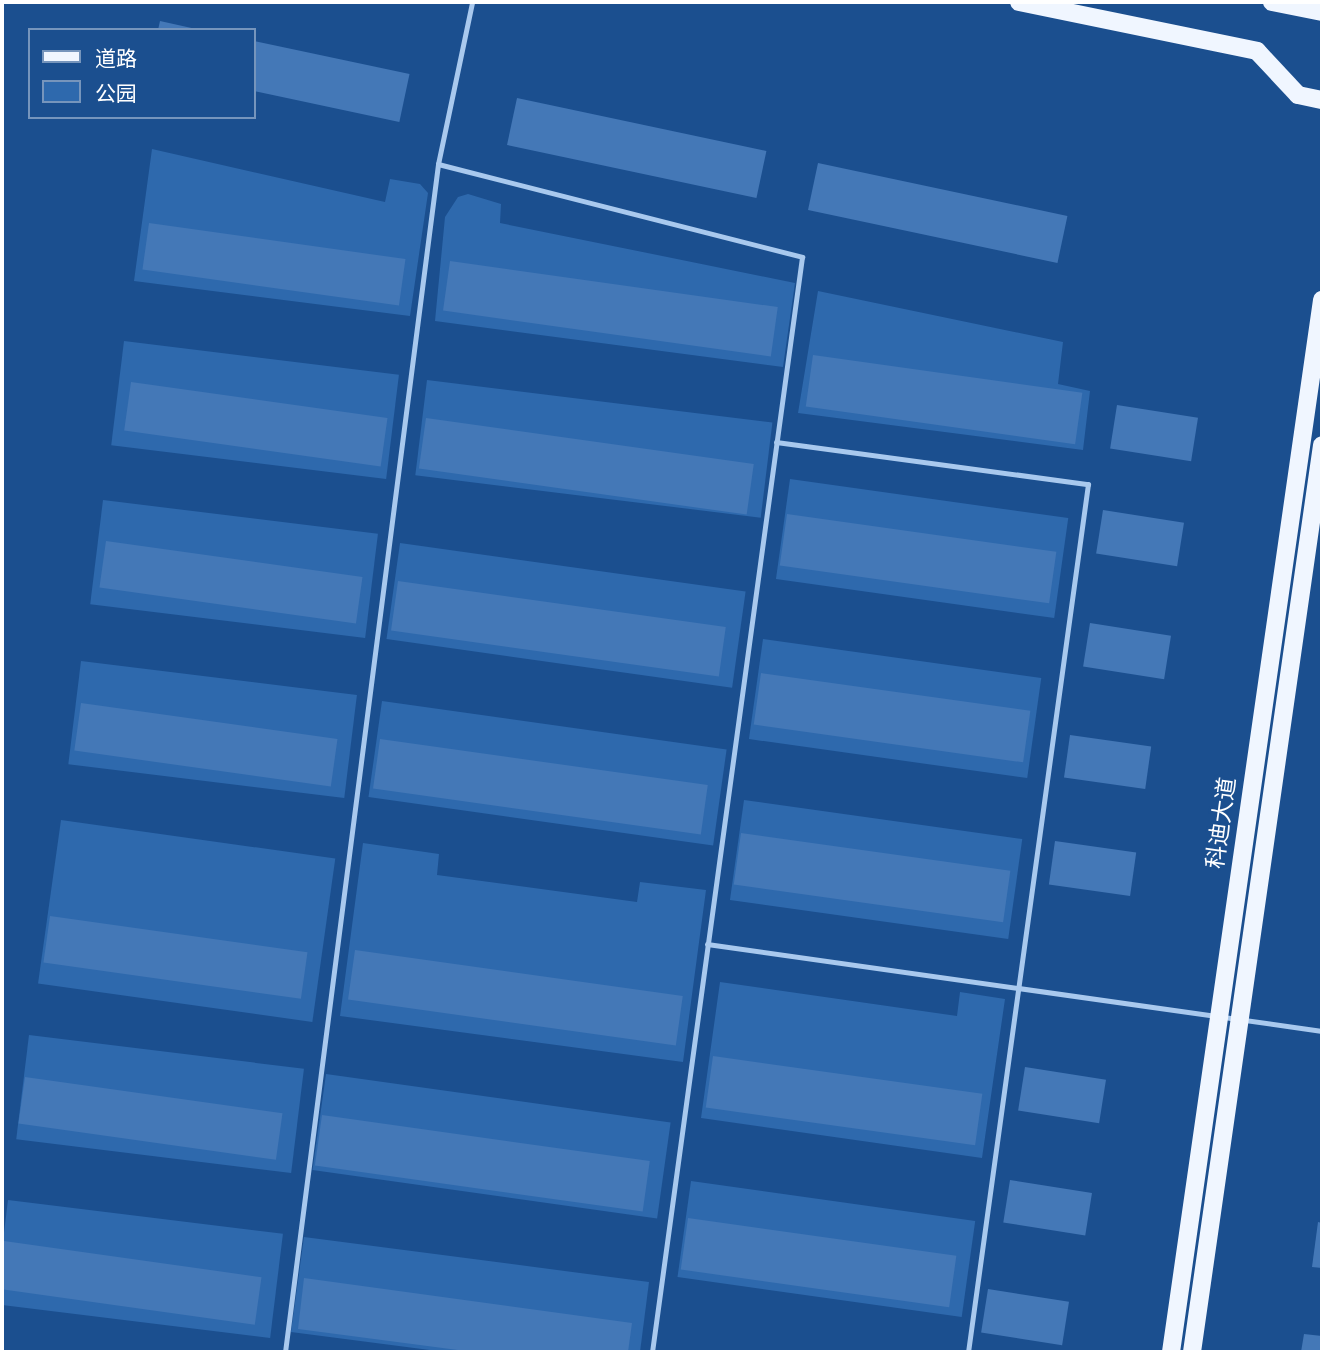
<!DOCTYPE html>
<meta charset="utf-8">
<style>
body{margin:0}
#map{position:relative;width:1324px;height:1354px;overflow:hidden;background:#1b4f8f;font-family:Karla,"Noto Sans SC",sans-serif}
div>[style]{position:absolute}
.green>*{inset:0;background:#2e69ad;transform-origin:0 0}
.building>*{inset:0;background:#4478b7;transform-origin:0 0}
.service>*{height:5px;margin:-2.5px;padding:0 2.5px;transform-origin:2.5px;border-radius:2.5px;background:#a9c9ee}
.primary>*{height:18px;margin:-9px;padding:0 9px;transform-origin:9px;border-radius:9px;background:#f0f6ff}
span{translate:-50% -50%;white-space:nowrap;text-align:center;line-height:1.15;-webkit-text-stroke:5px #1b4f8f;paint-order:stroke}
.street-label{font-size:23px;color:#fff}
.frame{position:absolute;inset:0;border:4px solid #fff;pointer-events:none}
.legend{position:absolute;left:28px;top:28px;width:228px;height:91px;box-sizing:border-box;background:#1b4f8f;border:2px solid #7695bc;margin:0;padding:9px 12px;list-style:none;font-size:21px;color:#fff}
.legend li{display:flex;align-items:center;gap:14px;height:35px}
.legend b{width:35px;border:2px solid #7695bc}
</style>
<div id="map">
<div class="green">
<div style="clip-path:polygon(152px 149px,385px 202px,390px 179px,420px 184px,428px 193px,410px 316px,134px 281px)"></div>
<div style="clip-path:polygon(468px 194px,501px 204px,500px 223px,795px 283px,783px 367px,435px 321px,445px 217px,458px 197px)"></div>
<div style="clip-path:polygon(818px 291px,1063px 342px,1058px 384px,1090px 391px,1083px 450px,798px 413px)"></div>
<div style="left:124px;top:341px;width:277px;height:105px;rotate:7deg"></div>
<div style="left:427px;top:380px;width:348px;height:96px;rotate:7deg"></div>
<div style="left:790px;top:479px;width:281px;height:101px;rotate:8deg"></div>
<div style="left:103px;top:500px;width:277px;height:105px;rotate:7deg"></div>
<div style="left:400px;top:543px;width:349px;height:97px;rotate:8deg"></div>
<div style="left:763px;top:639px;width:281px;height:101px;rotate:8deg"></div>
<div style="left:81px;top:661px;width:278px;height:104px;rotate:7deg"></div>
<div style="left:382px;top:701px;width:348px;height:97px;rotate:8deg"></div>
<div style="left:744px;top:800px;width:281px;height:101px;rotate:8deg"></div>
<div style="left:61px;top:820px;width:277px;height:165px;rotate:8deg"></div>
<div style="clip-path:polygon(363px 843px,439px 854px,437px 875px,637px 902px,640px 882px,706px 890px,683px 1062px,340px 1016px)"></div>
<div style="clip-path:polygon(720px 982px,957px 1016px,960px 992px,1005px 999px,982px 1158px,701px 1118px)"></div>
<div style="left:29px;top:1035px;width:277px;height:105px;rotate:7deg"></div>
<div style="left:326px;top:1074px;width:348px;height:97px;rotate:8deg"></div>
<div style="left:691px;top:1181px;width:287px;height:97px;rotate:8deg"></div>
<div style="left:8px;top:1200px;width:277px;height:105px;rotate:7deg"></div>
<div style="clip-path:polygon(304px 1237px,649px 1282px,640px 1352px,445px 1352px,291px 1332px)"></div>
</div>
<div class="building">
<div style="clip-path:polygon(160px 21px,196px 29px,196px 30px,158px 30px)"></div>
<div style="left:254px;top:41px;width:159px;height:49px;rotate:12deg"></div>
<div style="left:517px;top:98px;width:255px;height:48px;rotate:12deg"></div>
<div style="left:818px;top:163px;width:255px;height:48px;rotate:12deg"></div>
<div style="left:149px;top:223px;width:259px;height:47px;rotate:8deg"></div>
<div style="left:450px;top:261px;width:331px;height:50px;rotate:8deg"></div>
<div style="left:813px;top:355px;width:272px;height:52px;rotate:8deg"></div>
<div style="left:131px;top:382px;width:259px;height:49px;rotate:8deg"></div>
<div style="left:1117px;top:405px;width:82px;height:44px;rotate:9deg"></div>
<div style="left:426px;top:418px;width:331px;height:51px;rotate:8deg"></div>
<div style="left:1103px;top:510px;width:82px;height:44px;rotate:9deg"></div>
<div style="left:787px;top:514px;width:272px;height:52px;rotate:8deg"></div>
<div style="left:106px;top:541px;width:259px;height:47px;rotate:8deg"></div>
<div style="left:398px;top:581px;width:331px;height:50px;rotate:8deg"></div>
<div style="left:1090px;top:623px;width:82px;height:44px;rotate:9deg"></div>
<div style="left:761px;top:673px;width:272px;height:52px;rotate:8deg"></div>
<div style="left:81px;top:703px;width:259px;height:48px;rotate:8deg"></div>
<div style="left:1070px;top:735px;width:82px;height:43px;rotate:8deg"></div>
<div style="left:380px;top:739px;width:331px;height:50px;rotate:8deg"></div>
<div style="left:741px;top:833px;width:272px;height:52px;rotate:8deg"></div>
<div style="left:1055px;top:841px;width:82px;height:44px;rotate:8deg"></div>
<div style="left:50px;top:916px;width:260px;height:47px;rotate:8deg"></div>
<div style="left:355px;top:950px;width:331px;height:50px;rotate:8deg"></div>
<div style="left:713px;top:1056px;width:272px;height:52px;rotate:8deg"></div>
<div style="left:1025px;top:1067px;width:82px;height:44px;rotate:9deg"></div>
<div style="left:25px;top:1077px;width:260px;height:47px;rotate:8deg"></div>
<div style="left:322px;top:1115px;width:331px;height:51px;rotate:8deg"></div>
<div style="left:1010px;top:1180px;width:83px;height:43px;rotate:9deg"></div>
<div style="left:688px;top:1218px;width:271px;height:52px;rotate:8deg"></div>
<div style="clip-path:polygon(1318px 1222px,1322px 1223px,1322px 1268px,1312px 1267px)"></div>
<div style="left:4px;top:1241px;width:260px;height:48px;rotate:8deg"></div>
<div style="clip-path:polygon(304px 1278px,632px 1323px,628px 1352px,473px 1352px,298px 1329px)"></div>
<div style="left:988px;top:1289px;width:82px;height:44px;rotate:9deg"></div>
<div style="clip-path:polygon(1304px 1334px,1322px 1336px,1322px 1352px,1301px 1352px)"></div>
</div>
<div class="service">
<div style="left:438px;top:164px;width:166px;rotate:-78.1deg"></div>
<div style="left:776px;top:442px;width:315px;rotate:7.7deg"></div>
<div style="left:1088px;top:484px;width:876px;rotate:97.87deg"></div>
<div style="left:707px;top:944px;width:621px;rotate:8.05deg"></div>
<div style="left:285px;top:1352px;width:1198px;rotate:-82.66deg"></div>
<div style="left:438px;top:164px;width:376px;rotate:14.3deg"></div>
<div style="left:802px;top:257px;width:1105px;rotate:97.8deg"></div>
</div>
<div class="primary">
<div style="left:1019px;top:2px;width:243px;rotate:11.6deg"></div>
<div style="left:1257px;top:51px;width:60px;rotate:47deg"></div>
<div style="left:1298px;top:95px;width:25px;rotate:12deg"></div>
<div style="left:1272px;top:2px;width:51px;rotate:11.3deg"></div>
<div style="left:1171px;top:1352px;width:1063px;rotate:-81.83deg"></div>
<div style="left:1192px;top:1352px;width:916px;rotate:-81.84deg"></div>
</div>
<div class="street-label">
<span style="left:1222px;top:823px;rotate:-82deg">科迪大道</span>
</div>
<div class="frame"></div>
<ul class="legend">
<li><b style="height:9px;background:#f0f6ff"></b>道路</li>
<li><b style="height:19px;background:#2e69ad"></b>公园</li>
</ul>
</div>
